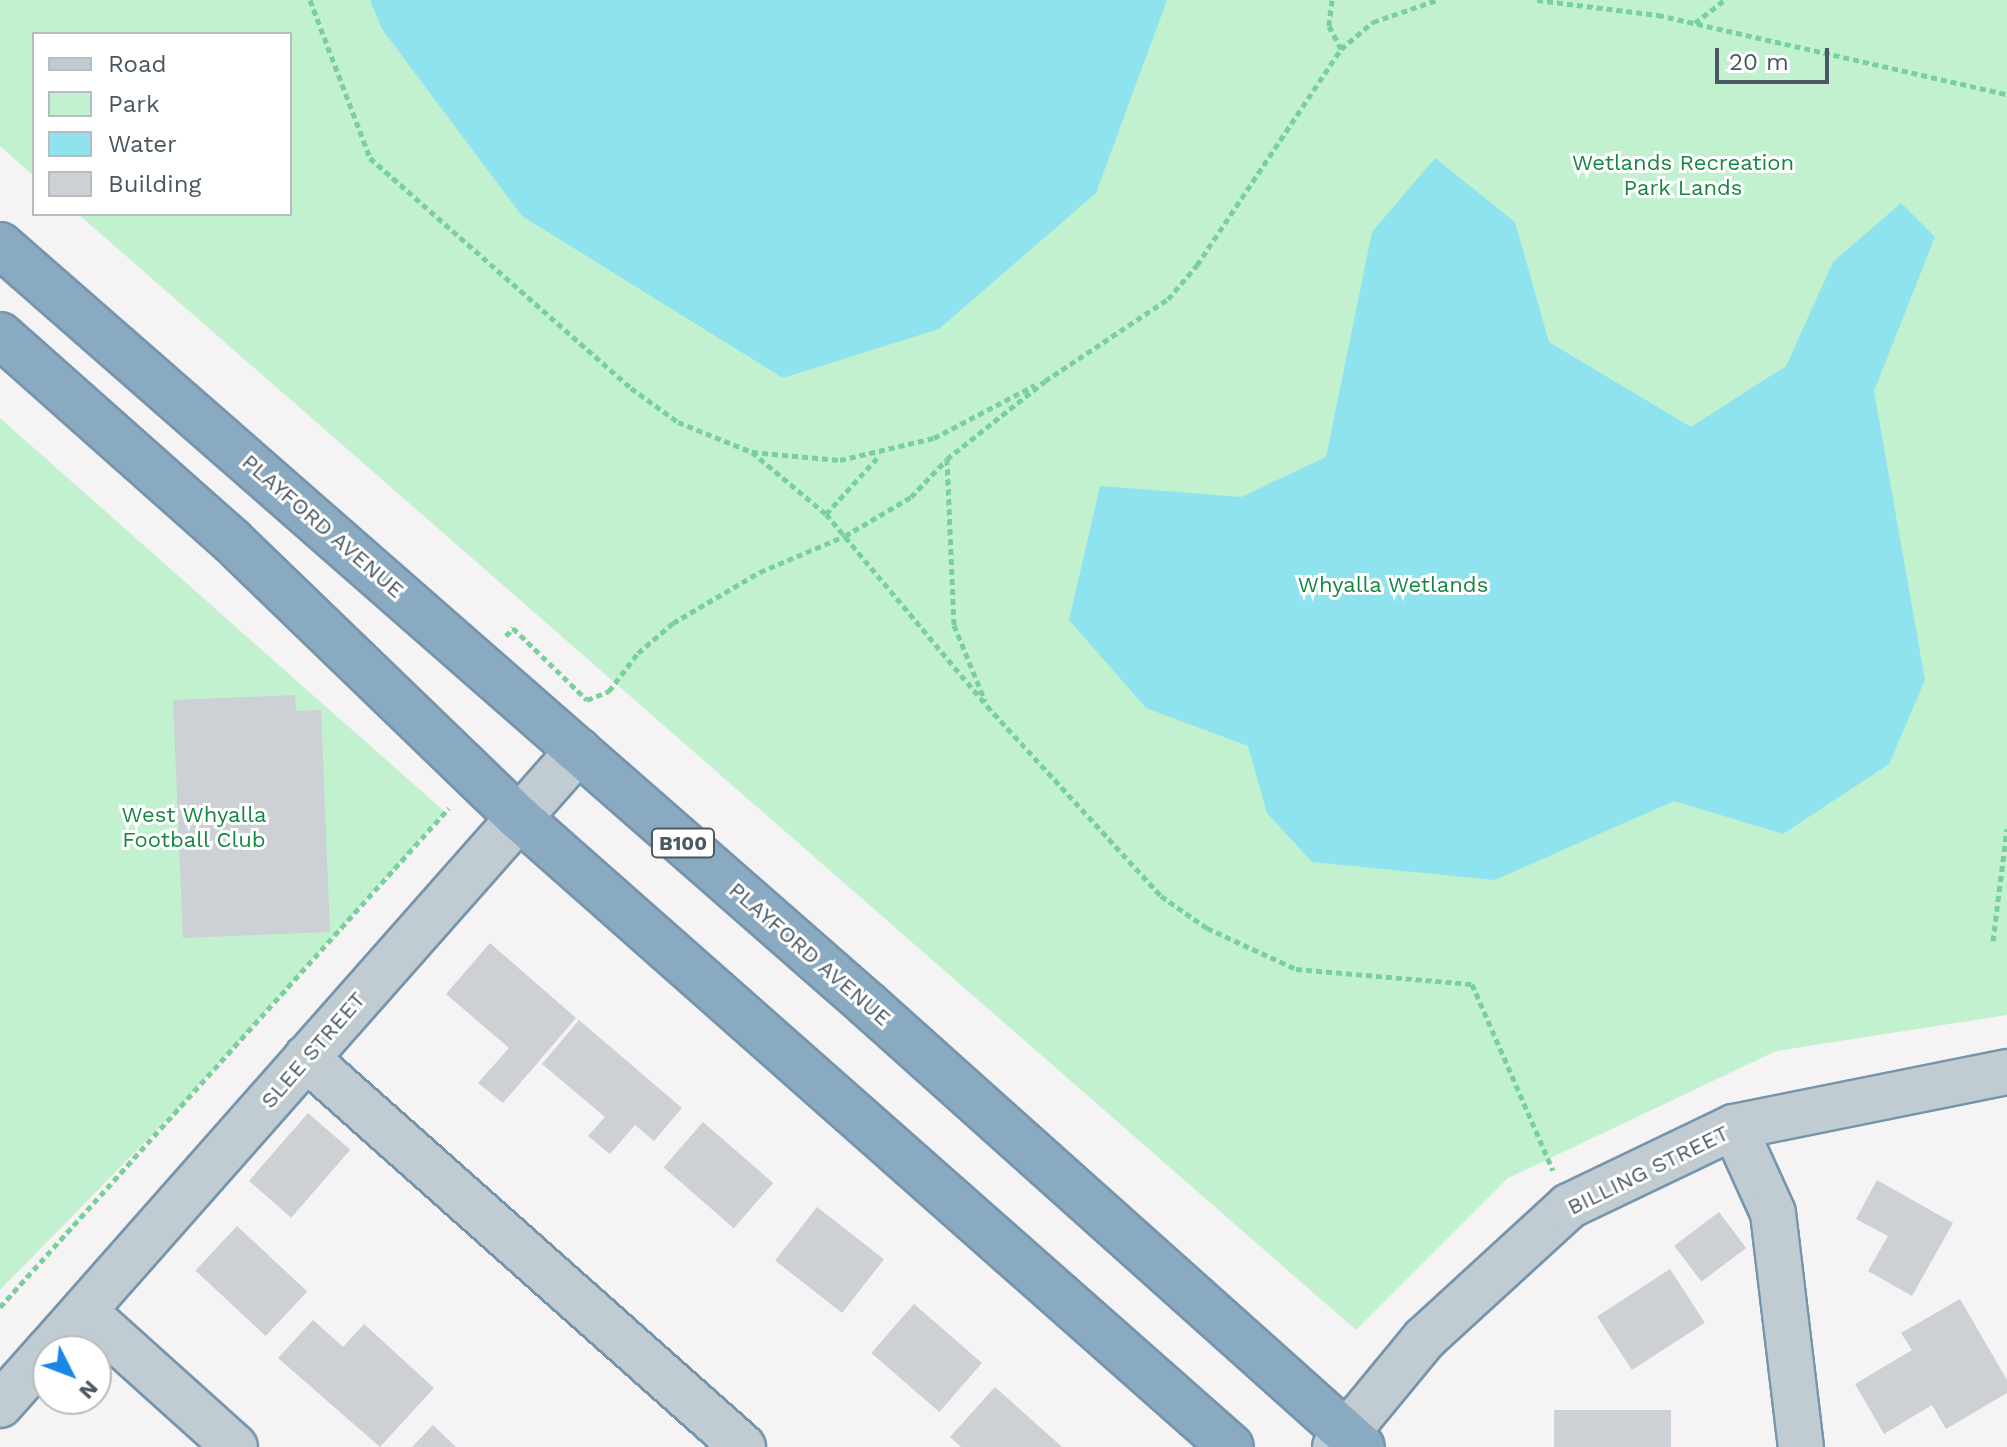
<!DOCTYPE html>
<style>
body{margin:0}
#map{position:relative;width:2007px;height:1447px;overflow:hidden;background:#f5f3f3;font-family:"Work Sans",sans-serif}
div>[style]{position:absolute}
.green>*{inset:0;background:#c2f1d0}
.water>*{inset:0;background:#8fe3ee}
.building>*{inset:0;background:#cdd0d5;transform-origin:0 0}
.path>*{height:5px;margin-top:-2.5px;transform-origin:0;background:repeating-linear-gradient(90deg,#79d09d 0 6px,transparent 0 10px)}
.roads{filter:drop-shadow(2px 0 #7595ad) drop-shadow(-2px 0 #7595ad) drop-shadow(0 2px #7595ad) drop-shadow(0 -2px #7595ad)}
.minor>*{height:44px;margin:-22px;padding:0 22px;transform-origin:22px;border-radius:22px;background:#c1cbd2}
.highway>*{height:44px;margin:-22px;padding:0 22px;transform-origin:22px;border-radius:22px;background:#8aaac1}
span{translate:-50% -50%;white-space:nowrap;text-align:center;line-height:1.15;-webkit-text-stroke:6px #fff;paint-order:stroke}
.shield-label span{padding:2px 6px;background:#fff;border:2px solid;border-radius:6px;-webkit-text-stroke-width:0}
.shield-label{font-size:20px;color:#4a5861;font-weight:700}
.park-label{font-size:22px;color:#178644}
.street-label{font-size:22px;color:#4a5861}
.legend{position:absolute;left:32px;top:32px;width:260px;height:184px;box-sizing:border-box;background:#fff;border:2px solid #b7bcc0;margin:0;padding:10px 14px;list-style:none;font-size:24px;color:#4a5861}
.legend li{display:flex;align-items:center;gap:16px;height:40px}
.legend b{width:40px;border:2px solid #b7bcc0}
.north{position:absolute;left:32px;top:1335px;width:80px;height:80px;box-sizing:border-box;background:#fff;border:2px solid #b7bcc0;border-radius:50%;rotate:132deg;font-size:22px;font-weight:700;line-height:32px;text-align:center;color:#4a5861}
.north::after{content:'';display:block;margin:auto;width:28px;height:36px;background:#1986e8;clip-path:polygon(50% 0,100% 100%,50% 72%,0 100%)}
.scale{position:absolute;left:1715px;top:48px;width:114px;height:36px;box-sizing:border-box;border:4px solid #4a5861;border-top:0;padding-left:10px;font-size:24px;line-height:28px;white-space:nowrap;color:#4a5861;-webkit-text-stroke:6px #fff;paint-order:stroke}
</style>
<div id="map">
<div class="green">
<div style="clip-path:polygon(0 0,2007px 0,2007px 1015px,1776px 1051px,1508px 1178px,1356px 1330px,78px 214px,290px 214px,290px 34px,34px 34px,34px 176px,0 146px)"></div>
<div style="clip-path:polygon(0 418px,445px 812px,183px 1103px,0 1290px)"></div>
</div>
<div class="water">
<div style="clip-path:polygon(370px 0,1167px 0,1096px 193px,939px 329px,783px 378px,522px 216px,382px 29px)"></div>
<div style="clip-path:polygon(1435px 158px,1515px 222px,1549px 342px,1691px 427px,1786px 366px,1833px 262px,1901px 203px,1935px 237px,1874px 391px,1925px 680px,1889px 764px,1783px 834px,1674px 801px,1495px 880px,1312px 862px,1267px 813px,1248px 746px,1146px 708px,1069px 620px,1100px 486px,1241px 497px,1326px 457px,1372px 232px)"></div>
</div>
<div class="building">
<div style="clip-path:polygon(295px 695px,296px 711px,321px 710px,330px 932px,183px 938px,173px 700px)"></div>
<div style="clip-path:polygon(490px 943px,576px 1018px,503px 1103px,478px 1083px,509px 1048px,446px 994px)"></div>
<div style="clip-path:polygon(579px 1020px,682px 1108px,654px 1141px,635px 1125px,610px 1154px,588px 1136px,605px 1117px,542px 1064px)"></div>
<div style="left:308px;top:1113px;width:56px;height:90px;rotate:41deg"></div>
<div style="left:703px;top:1122px;width:93px;height:60px;rotate:41deg"></div>
<div style="clip-path:polygon(1877px 1180px,1953px 1223px,1912px 1296px,1868px 1271px,1888px 1236px,1856px 1219px)"></div>
<div style="left:817px;top:1207px;width:85px;height:68px;rotate:38deg"></div>
<div style="left:1719px;top:1212px;width:45px;height:56px;rotate:53deg"></div>
<div style="left:237px;top:1226px;width:96px;height:61px;rotate:43deg"></div>
<div style="left:1670px;top:1269px;width:64px;height:87px;rotate:57deg"></div>
<div style="clip-path:polygon(1960px 1299px,2007px 1380px,2007px 1393px,1946px 1429px,1932px 1405px,1884px 1434px,1855px 1384px,1912px 1350px,1901px 1333px)"></div>
<div style="left:914px;top:1304px;width:90px;height:65px;rotate:41deg"></div>
<div style="clip-path:polygon(313px 1320px,343px 1347px,364px 1324px,434px 1388px,380px 1447px,278px 1358px)"></div>
<div style="clip-path:polygon(995px 1387px,1062px 1447px,961px 1447px,950px 1437px)"></div>
<div style="left:1554px;top:1410px;width:117px;height:37px"></div>
<div style="clip-path:polygon(433px 1425px,456px 1447px,412px 1447px)"></div>
</div>
<div class="path">
<div style="left:310px;top:0;width:169px;rotate:69.2deg"></div>
<div style="left:370px;top:158px;width:348px;rotate:41.4deg"></div>
<div style="left:631px;top:388px;width:58px;rotate:35.9deg"></div>
<div style="left:678px;top:422px;width:80px;rotate:22.1deg"></div>
<div style="left:752px;top:452px;width:88px;rotate:5.2deg"></div>
<div style="left:840px;top:460px;width:97px;rotate:-13.2deg"></div>
<div style="left:934px;top:438px;width:114px;rotate:-27.7deg"></div>
<div style="left:1332px;top:0;width:26px;rotate:97deg"></div>
<div style="left:1329px;top:26px;width:26px;rotate:62deg"></div>
<div style="left:1537px;top:0;width:122px;rotate:7.1deg"></div>
<div style="left:1658px;top:15px;width:358px;rotate:12.8deg"></div>
<div style="left:1695px;top:23px;width:37px;rotate:-38deg"></div>
<div style="left:752px;top:452px;width:97px;rotate:40deg"></div>
<div style="left:826px;top:514px;width:251px;rotate:50deg"></div>
<div style="left:987px;top:706px;width:258px;rotate:47.5deg"></div>
<div style="left:1161px;top:896px;width:56px;rotate:34.8deg"></div>
<div style="left:1207px;top:928px;width:98px;rotate:24.7deg"></div>
<div style="left:1296px;top:969px;width:177px;rotate:4.9deg"></div>
<div style="left:1472px;top:984px;width:203px;rotate:66.5deg"></div>
<div style="left:947px;top:459px;width:166px;rotate:87.6deg"></div>
<div style="left:954px;top:625px;width:82px;rotate:67.8deg"></div>
<div style="left:826px;top:514px;width:79px;rotate:-47.6deg"></div>
<div style="left:506px;top:636px;width:11px;rotate:-49deg"></div>
<div style="left:513px;top:628px;width:103px;rotate:44.2deg"></div>
<div style="left:587px;top:700px;width:24px;rotate:-22deg"></div>
<div style="left:609px;top:691px;width:48px;rotate:-52.7deg"></div>
<div style="left:638px;top:653px;width:46px;rotate:-40.6deg"></div>
<div style="left:673px;top:623px;width:101px;rotate:-30.4deg"></div>
<div style="left:760px;top:572px;width:92px;rotate:-23deg"></div>
<div style="left:845px;top:536px;width:77px;rotate:-30.6deg"></div>
<div style="left:911px;top:497px;width:52px;rotate:-46.5deg"></div>
<div style="left:947px;top:459px;width:125px;rotate:-38.5deg"></div>
<div style="left:1045px;top:381px;width:148px;rotate:-33.7deg"></div>
<div style="left:1168px;top:299px;width:45px;rotate:-49.5deg"></div>
<div style="left:1197px;top:265px;width:260px;rotate:-56.3deg"></div>
<div style="left:1341px;top:49px;width:42px;rotate:-40.2deg"></div>
<div style="left:1373px;top:22px;width:68px;rotate:-19deg"></div>
<div style="left:1993px;top:941px;width:113px;rotate:-82.9deg"></div>
<div style="left:0;top:1307px;width:671px;rotate:-48.02deg"></div>
</div>
<div class="roads">
<div class="minor">
<div style="left:306px;top:1058px;width:585px;rotate:41.67deg"></div>
<div style="left:1734px;top:1127px;width:94px;rotate:65.6deg"></div>
<div style="left:1773px;top:1213px;width:236px;rotate:83.2deg"></div>
<div style="left:84px;top:1311px;width:203px;rotate:42deg"></div>
<div style="left:48px;top:1351px;width:801px;rotate:-48.54deg"></div>
<div style="left:0;top:1405px;width:72px;rotate:-48.4deg"></div>
<div style="left:1335px;top:1447px;width:140px;rotate:-50.5deg"></div>
<div style="left:1424px;top:1339px;width:197px;rotate:-42.5deg"></div>
<div style="left:1569px;top:1206px;width:183px;rotate:-25.6deg"></div>
<div style="left:1734px;top:1127px;width:278px;rotate:-11.4deg"></div>
</div>
<div class="highway">
<div style="left:0;top:245px;width:1152px;rotate:41.2deg"></div>
<div style="left:867px;top:1004px;width:664px;rotate:41.83deg"></div>
<div style="left:0;top:335px;width:310px;rotate:41.6deg"></div>
<div style="left:232px;top:541px;width:397px;rotate:44deg"></div>
<div style="left:518px;top:817px;width:951px;rotate:41.46deg"></div>
</div>
</div>
<div class="shield-label">
<span style="left:683px;top:843px">B100</span>
</div>
<div class="park-label">
<span style="left:1683px;top:175px">Wetlands Recreation<br>Park Lands</span>
<span style="left:1393px;top:585px">Whyalla Wetlands</span>
<span style="left:194px;top:827px">West Whyalla<br>Football Club</span>
</div>
<div class="street-label">
<span style="left:323px;top:526px;rotate:41deg">PLAYFORD AVENUE</span>
<span style="left:810px;top:954px;rotate:41deg">PLAYFORD AVENUE</span>
<span style="left:313px;top:1050px;rotate:-49deg">SLEE STREET</span>
<span style="left:1648px;top:1170px;rotate:-26deg">BILLING STREET</span>
</div>
<ul class="legend">
<li><b style="height:10px;background:#c1cbd2"></b>Road</li>
<li><b style="height:22px;background:#c2f1d0"></b>Park</li>
<li><b style="height:22px;background:#8fe3ee"></b>Water</li>
<li><b style="height:22px;background:#cdd0d5"></b>Building</li>
</ul>
<div class="north">N</div>
<div class="scale">20 m</div>
</div>
